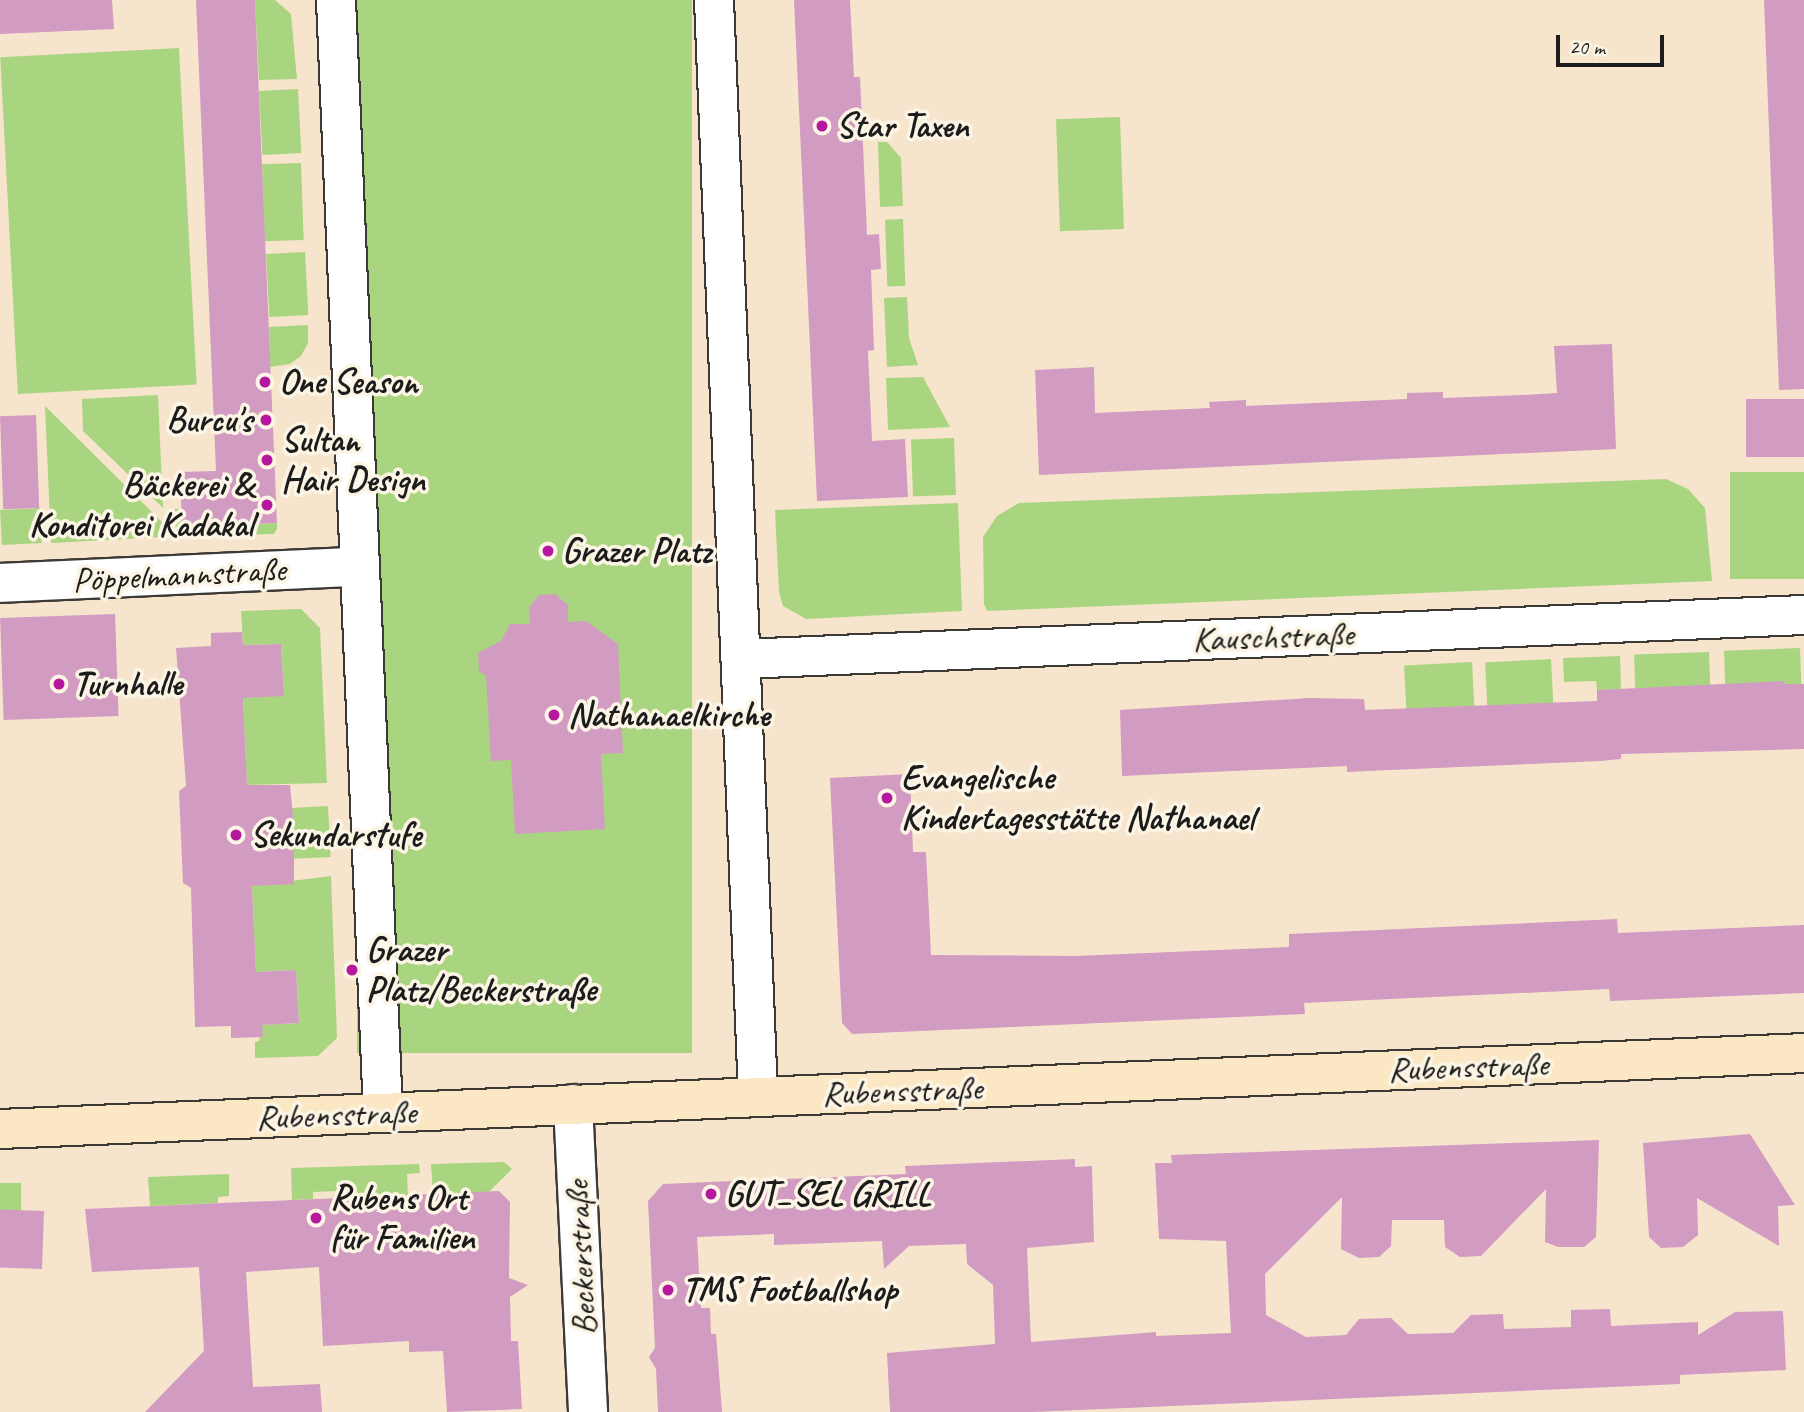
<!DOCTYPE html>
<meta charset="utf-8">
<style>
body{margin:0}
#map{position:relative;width:1804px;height:1412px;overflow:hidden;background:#f6e5cc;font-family:Caveat,sans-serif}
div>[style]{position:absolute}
.green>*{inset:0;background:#aad580;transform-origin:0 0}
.building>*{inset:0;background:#d29bc1;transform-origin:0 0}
.roads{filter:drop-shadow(2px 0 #3d3a36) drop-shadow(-2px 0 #3d3a36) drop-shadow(0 2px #3d3a36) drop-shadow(0 -2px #3d3a36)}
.street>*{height:38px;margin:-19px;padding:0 19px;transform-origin:19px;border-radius:19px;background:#fff}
.secondary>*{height:38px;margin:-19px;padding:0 19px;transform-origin:19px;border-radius:19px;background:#fbe7c3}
.dots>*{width:19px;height:19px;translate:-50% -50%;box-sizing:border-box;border:4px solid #fcf5e5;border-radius:50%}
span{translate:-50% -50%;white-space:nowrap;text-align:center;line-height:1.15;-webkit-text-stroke:7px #fcf5e5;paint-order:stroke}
.poi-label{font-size:35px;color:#1c1c1c;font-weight:700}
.left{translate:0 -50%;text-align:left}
.right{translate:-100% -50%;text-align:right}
.street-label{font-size:35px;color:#1c1c1c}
.scale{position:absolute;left:1556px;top:35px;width:108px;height:32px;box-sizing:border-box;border:4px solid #1c1c1c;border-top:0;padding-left:9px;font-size:21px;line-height:24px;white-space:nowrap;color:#1c1c1c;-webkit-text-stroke:5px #fcf5e5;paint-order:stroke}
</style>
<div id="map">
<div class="green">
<div style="clip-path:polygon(255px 0,275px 0,291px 14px,297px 79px,259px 80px)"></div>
<div style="left:357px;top:0;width:335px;height:1053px"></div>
<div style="left:179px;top:48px;width:337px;height:179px;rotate:87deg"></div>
<div style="left:298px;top:89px;width:64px;height:39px;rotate:87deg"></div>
<div style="left:1120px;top:117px;width:112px;height:64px;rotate:88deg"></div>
<div style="clip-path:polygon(878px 142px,887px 142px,901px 158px,903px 206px,880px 207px)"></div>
<div style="left:301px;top:163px;width:77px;height:39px;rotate:88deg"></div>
<div style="left:903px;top:219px;width:67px;height:18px;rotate:88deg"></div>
<div style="left:305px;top:252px;width:63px;height:39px;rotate:87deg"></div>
<div style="clip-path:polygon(907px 297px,909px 338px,918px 365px,887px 367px,884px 298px)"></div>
<div style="clip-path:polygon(308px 325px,308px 343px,301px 356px,290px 364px,270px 367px,269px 327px)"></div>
<div style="clip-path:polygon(923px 377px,950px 427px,888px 430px,886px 378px)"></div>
<div style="clip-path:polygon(158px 395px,163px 508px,83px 431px,82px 399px)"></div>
<div style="clip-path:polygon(45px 406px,162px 522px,163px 537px,51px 543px)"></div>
<div style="left:954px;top:438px;width:57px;height:43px;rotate:88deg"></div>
<div style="left:1804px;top:472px;width:107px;height:74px;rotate:90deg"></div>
<div style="clip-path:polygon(1666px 479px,1688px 489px,1705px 508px,1712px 581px,987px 611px,984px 604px,983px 537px,997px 516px,1019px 503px)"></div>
<div style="clip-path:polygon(958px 503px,962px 611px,806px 619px,783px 606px,779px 592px,775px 510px)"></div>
<div style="left:40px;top:508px;width:35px;height:40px;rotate:87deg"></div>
<div style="clip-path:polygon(175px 509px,182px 509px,183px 527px,277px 523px,277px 529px,274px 534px,176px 537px)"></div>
<div style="clip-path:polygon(301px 609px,320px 628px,327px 783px,247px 785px,243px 698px,284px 695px,281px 644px,243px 645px,241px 611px)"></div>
<div style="left:1800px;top:648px;width:36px;height:76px;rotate:88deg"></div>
<div style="left:1709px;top:652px;width:34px;height:75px;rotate:88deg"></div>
<div style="clip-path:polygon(1620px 656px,1621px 689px,1597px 690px,1596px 681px,1564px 682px,1563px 658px)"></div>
<div style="left:1551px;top:659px;width:44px;height:66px;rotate:87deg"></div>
<div style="left:1472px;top:662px;width:44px;height:68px;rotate:87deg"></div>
<div style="left:328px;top:806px;width:51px;height:37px;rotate:87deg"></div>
<div style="clip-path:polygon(331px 876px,337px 1038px,318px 1056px,255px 1058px,255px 1042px,259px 1041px,262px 1025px,299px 1023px,296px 970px,256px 972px,252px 886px)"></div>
<div style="clip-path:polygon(504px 1162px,512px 1169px,489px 1192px,433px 1194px,431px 1164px)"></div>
<div style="clip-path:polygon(419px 1164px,420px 1173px,407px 1174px,408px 1195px,339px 1198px,338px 1191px,313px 1192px,313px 1199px,292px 1200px,291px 1168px)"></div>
<div style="clip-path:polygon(229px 1174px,229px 1196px,218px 1197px,218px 1203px,150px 1206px,148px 1177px)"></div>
<div style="left:0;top:1183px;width:21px;height:30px"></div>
</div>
<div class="building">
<div style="clip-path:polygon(0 0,112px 0,114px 29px,0 34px)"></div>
<div style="clip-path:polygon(196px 0,255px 0,277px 523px,182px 527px,180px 472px,216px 471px)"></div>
<div style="clip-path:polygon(794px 0,850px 0,854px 77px,860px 77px,867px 235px,879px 234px,881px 269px,871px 270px,874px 350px,868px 351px,872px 441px,905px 439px,908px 497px,817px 501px)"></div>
<div style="clip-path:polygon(1764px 0,1804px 0,1804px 389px,1779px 390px)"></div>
<div style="clip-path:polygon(1612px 344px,1616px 449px,1039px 475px,1035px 370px,1094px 367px,1095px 413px,1210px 408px,1209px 402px,1227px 401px,1246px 400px,1246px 406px,1407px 399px,1407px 393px,1443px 392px,1443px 398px,1522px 395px,1557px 393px,1554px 346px)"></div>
<div style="left:1804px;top:399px;width:58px;height:58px;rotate:90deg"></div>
<div style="left:36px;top:415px;width:93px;height:36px;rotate:88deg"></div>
<div style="clip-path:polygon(555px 594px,568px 605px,568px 622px,586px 621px,618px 644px,623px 753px,601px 754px,605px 829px,515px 834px,511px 760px,491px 761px,486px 676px,479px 671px,478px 653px,501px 641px,510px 624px,530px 624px,529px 607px,539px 595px)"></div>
<div style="left:115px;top:614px;width:102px;height:115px;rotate:88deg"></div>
<div style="clip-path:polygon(242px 632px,243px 645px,281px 644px,284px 696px,243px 698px,247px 785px,290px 785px,294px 826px,294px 884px,252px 886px,256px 972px,296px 970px,299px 1023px,262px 1025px,263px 1037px,231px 1038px,231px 1026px,195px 1027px,191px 888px,183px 883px,179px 791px,186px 786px,176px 648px,211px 646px,211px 633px)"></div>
<div style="clip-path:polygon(1785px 681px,1784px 684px,1804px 684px,1804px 749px,1621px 754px,1621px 759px,1600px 761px,1367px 771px,1347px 772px,1347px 766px,1122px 776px,1120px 710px,1309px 698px,1364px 699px,1365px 710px,1597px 701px,1597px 690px)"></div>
<div style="clip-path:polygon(910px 774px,913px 852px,926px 852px,931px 955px,1075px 956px,1289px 947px,1289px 934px,1617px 919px,1618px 933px,1804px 925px,1804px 993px,1610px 1001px,1609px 989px,1304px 1003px,1305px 1014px,852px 1034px,842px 1023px,830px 778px)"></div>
<div style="clip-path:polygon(1750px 1134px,1795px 1205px,1778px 1206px,1779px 1246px,1697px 1198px,1698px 1235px,1683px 1247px,1661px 1248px,1649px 1237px,1643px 1143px)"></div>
<div style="clip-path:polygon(1599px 1140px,1596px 1237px,1584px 1247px,1558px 1247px,1545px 1242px,1546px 1189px,1481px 1256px,1460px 1257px,1445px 1247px,1444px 1220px,1392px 1220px,1391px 1246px,1379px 1257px,1359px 1258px,1341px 1249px,1342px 1197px,1265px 1274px,1266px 1315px,1306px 1337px,1346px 1335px,1359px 1319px,1391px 1318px,1408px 1334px,1453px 1333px,1471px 1315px,1503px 1314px,1504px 1329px,1571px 1327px,1571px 1310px,1610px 1309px,1611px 1326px,1698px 1322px,1698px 1335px,1735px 1312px,1783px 1311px,1786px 1370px,1680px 1375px,1680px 1384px,1033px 1412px,890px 1412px,887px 1353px,995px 1344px,993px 1285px,967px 1264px,966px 1244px,909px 1246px,884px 1269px,882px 1241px,774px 1245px,774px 1234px,697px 1237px,701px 1308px,710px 1308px,711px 1334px,716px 1334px,722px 1412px,658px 1412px,656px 1369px,649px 1357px,655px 1348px,648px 1201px,663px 1184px,906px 1174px,905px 1166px,1075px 1159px,1075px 1167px,1092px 1166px,1094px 1242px,1027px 1248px,1031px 1342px,1156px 1332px,1156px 1336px,1231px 1333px,1226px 1241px,1159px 1239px,1155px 1163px,1172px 1163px,1171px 1155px)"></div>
<div style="clip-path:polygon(499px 1191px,510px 1202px,509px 1278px,528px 1285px,510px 1297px,511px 1341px,518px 1341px,522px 1409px,447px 1412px,443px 1351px,409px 1352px,409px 1341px,323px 1346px,319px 1267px,246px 1272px,253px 1387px,320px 1384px,322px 1412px,145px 1412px,204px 1351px,199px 1267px,92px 1272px,85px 1209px)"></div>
<div style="left:44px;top:1211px;width:58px;height:44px;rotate:92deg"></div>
</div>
<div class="roads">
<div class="street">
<div style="left:336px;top:0;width:1114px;rotate:87.58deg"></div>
<div style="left:714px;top:0;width:1098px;rotate:87.7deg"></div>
<div style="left:0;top:583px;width:359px;rotate:-2.6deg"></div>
<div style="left:741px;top:659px;width:1064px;rotate:-2.37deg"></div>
<div style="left:573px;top:1104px;width:308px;rotate:87.2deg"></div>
</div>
<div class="secondary">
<div style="left:0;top:1129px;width:1806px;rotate:-2.41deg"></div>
</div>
</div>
<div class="dots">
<div style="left:822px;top:126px;background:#b5179e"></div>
<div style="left:265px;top:382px;background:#b5179e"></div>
<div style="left:266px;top:420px;background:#b5179e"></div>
<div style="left:267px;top:460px;background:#b5179e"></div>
<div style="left:267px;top:505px;background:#b5179e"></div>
<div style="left:548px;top:551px;background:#b5179e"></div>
<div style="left:59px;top:684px;background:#b5179e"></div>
<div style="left:554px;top:715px;background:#b5179e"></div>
<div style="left:887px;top:798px;background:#b5179e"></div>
<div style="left:236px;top:835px;background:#b5179e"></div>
<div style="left:352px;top:970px;background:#b5179e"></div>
<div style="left:711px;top:1194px;background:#b5179e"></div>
<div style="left:316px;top:1218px;background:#b5179e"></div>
<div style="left:668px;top:1290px;background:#b5179e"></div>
</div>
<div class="poi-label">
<span class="left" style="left:836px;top:126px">Star Taxen</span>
<span class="left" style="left:279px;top:382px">One Season</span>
<span class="right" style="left:252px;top:420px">Burcu's</span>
<span class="left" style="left:281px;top:460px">Sultan<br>Hair Design</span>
<span class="right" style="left:253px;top:505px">Bäckerei &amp;<br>Konditorei Kadakal</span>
<span class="left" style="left:562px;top:551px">Grazer Platz</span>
<span class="left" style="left:73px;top:684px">Turnhalle</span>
<span class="left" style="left:568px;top:715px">Nathanaelkirche</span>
<span class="left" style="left:901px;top:798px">Evangelische<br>Kindertagesstätte Nathanael</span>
<span class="left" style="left:250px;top:835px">Sekundarstufe</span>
<span class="left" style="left:366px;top:970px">Grazer<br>Platz/Beckerstraße</span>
<span class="left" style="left:725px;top:1194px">GUT_SEL GRILL</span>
<span class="left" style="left:330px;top:1218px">Rubens Ort<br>für Familien</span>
<span class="left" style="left:682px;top:1290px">TMS Footballshop</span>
</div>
<div class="street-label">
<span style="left:179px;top:575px;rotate:-3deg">Pöppelmannstraße</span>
<span style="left:1273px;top:637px;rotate:-2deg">Kauschstraße</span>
<span style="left:1468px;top:1067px;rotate:-2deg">Rubensstraße</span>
<span style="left:902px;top:1091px;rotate:-2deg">Rubensstraße</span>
<span style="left:336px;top:1115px;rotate:-2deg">Rubensstraße</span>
<span style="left:581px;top:1258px;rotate:-93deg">Beckerstraße</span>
</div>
<div class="scale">20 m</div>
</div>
